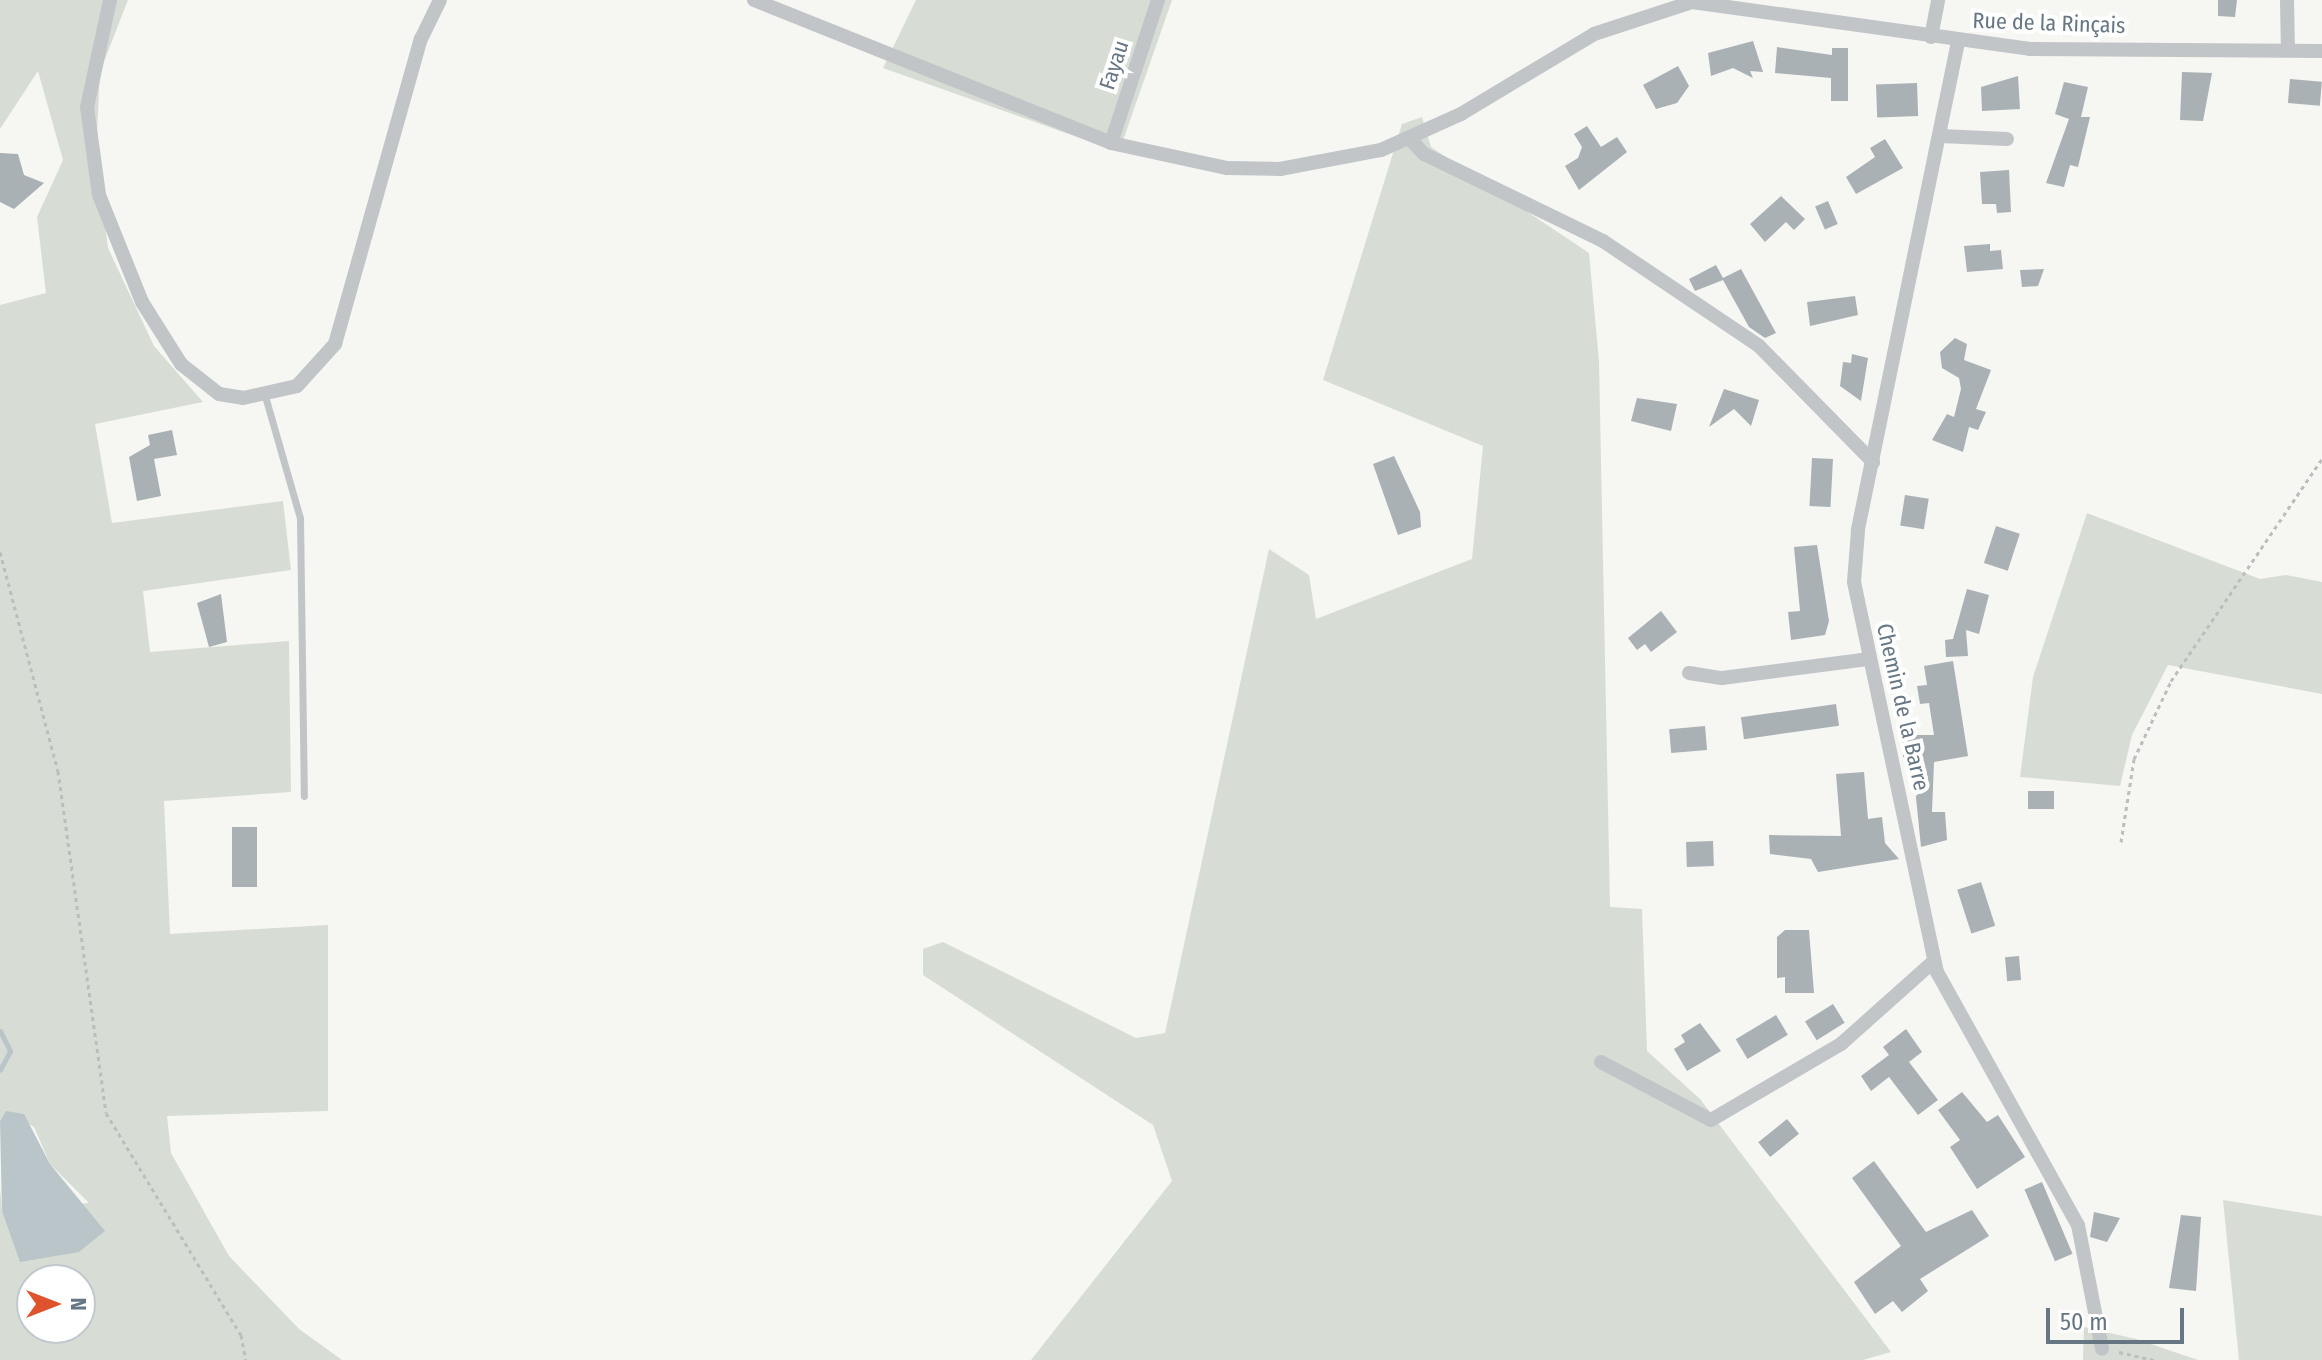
<!DOCTYPE html>
<meta charset="utf-8">
<style>
body{margin:0}
#map{position:relative;width:2322px;height:1360px;overflow:hidden;background:#f6f6f3;font-family:"Fira Sans Condensed",sans-serif}
div>[style]{position:absolute}
.green>*{inset:0;background:#d7ddd4}
.water>*{inset:0;background:#b9c5c9}
.stream>*{height:5px;margin:-2.5px;padding:0 2.5px;transform-origin:2.5px;border-radius:2.5px;background:#b9c5c9}
.building>*{inset:0;background:#a9b1b5;transform-origin:0 0}
.path>*{height:3px;margin-top:-1.5px;transform-origin:0;background:repeating-linear-gradient(90deg,#bbbdbf 0 4px,transparent 0 8px)}
.lane>*{height:7px;margin:-3.5px;padding:0 3.5px;transform-origin:3.5px;border-radius:3.5px;background:#c1c5c8}
.street>*{height:14px;margin:-7px;padding:0 7px;transform-origin:7px;border-radius:7px;background:#c1c5c8}
span{translate:-50% -50%;white-space:nowrap;text-align:center;line-height:1.15;-webkit-text-stroke:8px #fff;paint-order:stroke}
.street-label{font-size:22px;color:#667683}
.north{position:absolute;left:16px;top:1264px;width:80px;height:80px;box-sizing:border-box;background:#fff;border:2px solid #c2c8cd;border-radius:50%;rotate:90deg;font-size:22px;font-weight:700;line-height:32px;text-align:center;color:#667683}
.north::after{content:'';display:block;margin:auto;width:28px;height:36px;background:#de532b;clip-path:polygon(50% 0,100% 100%,50% 72%,0 100%)}
.scale{position:absolute;left:2046px;top:1308px;width:138px;height:36px;box-sizing:border-box;border:4px solid #667683;border-top:0;padding-left:10px;font-size:24px;line-height:28px;white-space:nowrap;color:#667683;-webkit-text-stroke:6px #fff;paint-order:stroke}
</style>
<div id="map">
<div class="green">
<div style="clip-path:polygon(evenodd,0 0,128px 0,100px 72px,96px 153px,108px 248px,154px 346px,203px 402px,95px 424px,112px 523px,283px 501px,291px 570px,143px 591px,150px 652px,289px 641px,291px 792px,164px 801px,170px 934px,328px 925px,328px 1111px,167px 1116px,171px 1153px,229px 1256px,299px 1329px,342px 1360px,0 1360px,0 1188px,2px 1211px,89px 1203px,50px 1164px,34px 1127px,6px 1111px,0 1121px,0 305px,46px 293px,37px 217px,63px 160px,38px 71px,0 129px,0 0,32px 1280px,80px 1280px,80px 1328px,32px 1328px,32px 1280px)"></div>
<div style="clip-path:polygon(916px 0,1172px 0,1119px 152px,883px 68px)"></div>
<div style="clip-path:polygon(1422px 117px,1431px 147px,1589px 253px,1599px 361px,1610px 907px,1642px 909px,1647px 1051px,1700px 1099px,1891px 1352px,1863px 1360px,1031px 1360px,1172px 1181px,1153px 1125px,923px 975px,923px 949px,943px 942px,1136px 1038px,1165px 1033px,1269px 549px,1309px 575px,1316px 619px,1472px 559px,1483px 446px,1323px 380px,1402px 124px)"></div>
<div style="clip-path:polygon(2087px 513px,2260px 579px,2286px 575px,2322px 582px,2322px 694px,2168px 665px,2132px 735px,2120px 786px,2020px 777px,2033px 677px)"></div>
<div style="clip-path:polygon(2223px 1200px,2322px 1216px,2322px 1360px,2239px 1360px)"></div>
<div style="clip-path:polygon(2084px 1327px,2136px 1339px,2198px 1360px,2083px 1360px)"></div>
</div>
<div class="water">
<div style="clip-path:polygon(6px 1111px,24px 1114px,50px 1164px,105px 1231px,79px 1252px,20px 1262px,2px 1211px,0 1121px)"></div>
</div>
<div class="stream">
<div style="left:0;top:1031px;width:22px;rotate:63deg"></div>
<div style="left:10px;top:1051px;width:21px;rotate:118deg"></div>
</div>
<div class="building">
<div style="clip-path:polygon(2218px 0,2237px 0,2235px 17px,2218px 16px)"></div>
<div style="clip-path:polygon(1753px 41px,1763px 72px,1750px 71px,1753px 78px,1733px 68px,1711px 76px,1708px 53px)"></div>
<div style="clip-path:polygon(1777px 47px,1832px 55px,1832px 48px,1848px 48px,1848px 101px,1831px 101px,1831px 78px,1775px 73px)"></div>
<div style="clip-path:polygon(1678px 66px,1689px 86px,1677px 103px,1656px 109px,1643px 85px)"></div>
<div style="clip-path:polygon(2182px 72px,2212px 73px,2203px 121px,2180px 120px)"></div>
<div style="clip-path:polygon(2018px 76px,2020px 109px,1982px 111px,1981px 87px)"></div>
<div style="left:2290px;top:79px;width:32px;height:24px;rotate:5deg"></div>
<div style="clip-path:polygon(2064px 82px,2088px 87px,2081px 117px,2090px 117px,2078px 167px,2070px 165px,2064px 187px,2046px 183px,2069px 119px,2055px 114px)"></div>
<div style="left:1917px;top:83px;width:33px;height:41px;rotate:88deg"></div>
<div style="clip-path:polygon(1587px 126px,1601px 147px,1617px 137px,1627px 152px,1579px 190px,1565px 166px,1578px 158px,1582px 147px,1574px 134px)"></div>
<div style="clip-path:polygon(1885px 139px,1903px 168px,1856px 194px,1846px 177px,1875px 157px,1870px 148px)"></div>
<div style="clip-path:polygon(0 153px,18px 154px,24px 175px,44px 183px,14px 209px,0 202px)"></div>
<div style="clip-path:polygon(2009px 170px,2011px 212px,1997px 213px,1996px 204px,1982px 204px,1980px 172px)"></div>
<div style="clip-path:polygon(1781px 196px,1805px 219px,1794px 230px,1786px 222px,1765px 242px,1750px 224px)"></div>
<div style="left:1828px;top:201px;width:25px;height:14px;rotate:67deg"></div>
<div style="clip-path:polygon(1990px 244px,1990px 251px,2001px 250px,2003px 269px,1967px 272px,1964px 246px)"></div>
<div style="clip-path:polygon(1716px 265px,1723px 278px,1741px 269px,1776px 333px,1765px 338px,1749px 327px,1723px 280px,1695px 291px,1689px 279px)"></div>
<div style="clip-path:polygon(2044px 269px,2038px 286px,2022px 287px,2020px 270px)"></div>
<div style="clip-path:polygon(1855px 296px,1858px 315px,1810px 326px,1807px 302px)"></div>
<div style="clip-path:polygon(1955px 338px,1967px 344px,1964px 360px,1991px 370px,1976px 409px,1986px 412px,1978px 430px,1969px 427px,1963px 452px,1932px 440px,1947px 414px,1954px 417px,1961px 389px,1959px 378px,1942px 368px,1940px 352px)"></div>
<div style="clip-path:polygon(1852px 354px,1868px 358px,1861px 401px,1840px 386px,1843px 362px,1851px 363px)"></div>
<div style="clip-path:polygon(1724px 389px,1759px 400px,1751px 426px,1734px 409px,1709px 427px)"></div>
<div style="clip-path:polygon(1637px 398px,1677px 404px,1671px 431px,1631px 421px)"></div>
<div style="clip-path:polygon(172px 430px,177px 455px,154px 459px,161px 496px,137px 501px,129px 457px,150px 445px,148px 435px)"></div>
<div style="clip-path:polygon(1394px 456px,1420px 512px,1421px 527px,1398px 535px,1373px 464px)"></div>
<div style="left:1812px;top:458px;width:21px;height:48px;rotate:3deg"></div>
<div style="left:1905px;top:495px;width:24px;height:31px;rotate:9deg"></div>
<div style="left:1996px;top:526px;width:25px;height:39px;rotate:18deg"></div>
<div style="clip-path:polygon(1817px 545px,1829px 621px,1825px 635px,1791px 640px,1788px 612px,1800px 611px,1794px 547px)"></div>
<div style="clip-path:polygon(1967px 589px,1989px 595px,1979px 634px,1966px 630px,1968px 656px,1946px 657px,1945px 640px,1953px 639px)"></div>
<div style="clip-path:polygon(221px 594px,227px 642px,209px 647px,197px 603px)"></div>
<div style="clip-path:polygon(1661px 611px,1677px 632px,1651px 652px,1645px 644px,1637px 650px,1628px 638px)"></div>
<div style="clip-path:polygon(1953px 661px,1968px 756px,1934px 762px,1932px 812px,1945px 812px,1947px 840px,1921px 847px,1912px 758px,1903px 757px,1902px 735px,1934px 735px,1929px 703px,1920px 704px,1917px 686px,1927px 685px,1924px 666px)"></div>
<div style="left:1836px;top:704px;width:22px;height:96px;rotate:82deg"></div>
<div style="left:1705px;top:726px;width:24px;height:36px;rotate:85deg"></div>
<div style="clip-path:polygon(1864px 772px,1868px 819px,1882px 817px,1885px 843px,1899px 859px,1818px 872px,1811px 859px,1770px 854px,1769px 835px,1841px 836px,1836px 774px)"></div>
<div style="left:2028px;top:791px;width:26px;height:18px"></div>
<div style="left:232px;top:827px;width:25px;height:60px"></div>
<div style="left:1713px;top:841px;width:25px;height:27px;rotate:88deg"></div>
<div style="left:1981px;top:882px;width:46px;height:25px;rotate:72deg"></div>
<div style="clip-path:polygon(1785px 930px,1809px 930px,1814px 993px,1785px 993px,1785px 977px,1777px 978px,1777px 937px)"></div>
<div style="left:2019px;top:956px;width:24px;height:14px;rotate:85deg"></div>
<div style="left:1833px;top:1004px;width:22px;height:33px;rotate:58deg"></div>
<div style="left:1776px;top:1015px;width:23px;height:47px;rotate:59deg"></div>
<div style="clip-path:polygon(1700px 1023px,1721px 1051px,1687px 1071px,1674px 1049px,1685px 1042px,1681px 1035px)"></div>
<div style="clip-path:polygon(1906px 1029px,1922px 1052px,1909px 1062px,1938px 1100px,1918px 1115px,1889px 1077px,1871px 1091px,1861px 1076px,1889px 1055px,1883px 1047px)"></div>
<div style="clip-path:polygon(1962px 1092px,1987px 1122px,1998px 1115px,2025px 1157px,1977px 1189px,1950px 1147px,1960px 1140px,1938px 1110px)"></div>
<div style="left:1787px;top:1119px;width:19px;height:37px;rotate:51deg"></div>
<div style="clip-path:polygon(1874px 1161px,1926px 1232px,1972px 1210px,1989px 1236px,1920px 1279px,1928px 1291px,1902px 1312px,1893px 1301px,1875px 1314px,1854px 1282px,1901px 1246px,1852px 1178px)"></div>
<div style="left:2042px;top:1182px;width:78px;height:19px;rotate:67deg"></div>
<div style="clip-path:polygon(2094px 1212px,2120px 1218px,2107px 1242px,2090px 1237px)"></div>
<div style="clip-path:polygon(2181px 1215px,2201px 1217px,2196px 1291px,2169px 1288px)"></div>
</div>
<div class="path">
<div style="left:0;top:552px;width:227px;rotate:75.2deg"></div>
<div style="left:58px;top:771px;width:345px;rotate:82deg"></div>
<div style="left:106px;top:1113px;width:260px;rotate:58.7deg"></div>
<div style="left:241px;top:1335px;width:25px;rotate:79deg"></div>
<div style="left:2121px;top:842px;width:84px;rotate:-81.1deg"></div>
<div style="left:2134px;top:759px;width:86px;rotate:-64.6deg"></div>
<div style="left:2171px;top:681px;width:268px;rotate:-55.8deg"></div>
<div style="left:2119px;top:1352px;width:36px;rotate:13deg"></div>
</div>
<div class="lane">
<div style="left:265px;top:396px;width:127px;rotate:74deg"></div>
<div style="left:300px;top:518px;width:278px;rotate:89.2deg"></div>
</div>
<div class="street">
<div style="left:110px;top:0;width:109px;rotate:102.1deg"></div>
<div style="left:87px;top:107px;width:89px;rotate:82.2deg"></div>
<div style="left:99px;top:195px;width:115px;rotate:68.1deg"></div>
<div style="left:142px;top:302px;width:73px;rotate:57.8deg"></div>
<div style="left:181px;top:364px;width:48px;rotate:38.3deg"></div>
<div style="left:219px;top:394px;width:24px;rotate:9deg"></div>
<div style="left:243px;top:398px;width:55px;rotate:-12.5deg"></div>
<div style="left:297px;top:386px;width:57px;rotate:-47.9deg"></div>
<div style="left:335px;top:344px;width:317px;rotate:-74.3deg"></div>
<div style="left:421px;top:39px;width:43px;rotate:-64deg"></div>
<div style="left:754px;top:0;width:385px;rotate:21.8deg"></div>
<div style="left:1111px;top:143px;width:119px;rotate:12.2deg"></div>
<div style="left:1227px;top:168px;width:53px;rotate:1.1deg"></div>
<div style="left:1280px;top:169px;width:103px;rotate:-10.7deg"></div>
<div style="left:1381px;top:150px;width:88px;rotate:-24.2deg"></div>
<div style="left:1461px;top:114px;width:155px;rotate:-31deg"></div>
<div style="left:1594px;top:34px;width:103px;rotate:-18.1deg"></div>
<div style="left:1692px;top:2px;width:341px;rotate:7.9deg"></div>
<div style="left:2030px;top:49px;width:292px;rotate:0.4deg"></div>
<div style="left:2287px;top:0;width:50px;rotate:88.9deg"></div>
<div style="left:1931px;top:37px;width:38px;rotate:-79deg"></div>
<div style="left:1958px;top:42px;width:499px;rotate:101.6deg"></div>
<div style="left:1858px;top:531px;width:51px;rotate:94.5deg"></div>
<div style="left:1854px;top:582px;width:399px;rotate:78deg"></div>
<div style="left:1937px;top:972px;width:290px;rotate:60.9deg"></div>
<div style="left:2078px;top:1225px;width:126px;rotate:79deg"></div>
<div style="left:1941px;top:136px;width:66px;rotate:2.6deg"></div>
<div style="left:1410px;top:139px;width:21px;rotate:47deg"></div>
<div style="left:1424px;top:154px;width:199px;rotate:25.9deg"></div>
<div style="left:1603px;top:241px;width:188px;rotate:33.9deg"></div>
<div style="left:1759px;top:346px;width:163px;rotate:45.5deg"></div>
<div style="left:1111px;top:143px;width:151px;rotate:-71.8deg"></div>
<div style="left:1689px;top:673px;width:33px;rotate:9deg"></div>
<div style="left:1722px;top:678px;width:147px;rotate:-7.4deg"></div>
<div style="left:1601px;top:1062px;width:124px;rotate:27.8deg"></div>
<div style="left:1711px;top:1120px;width:151px;rotate:-30.3deg"></div>
<div style="left:1841px;top:1044px;width:125px;rotate:-41.7deg"></div>
</div>
<div class="street-label">
<span style="left:2049px;top:23px;rotate:2deg">Rue de la Rinçais</span>
<span style="left:1114px;top:65px;rotate:-72deg">Fayau</span>
<span style="left:1903px;top:707px;rotate:77deg">Chemin de la Barre</span>
</div>
<div class="north">N</div>
<div class="scale">50 m</div>
</div>
